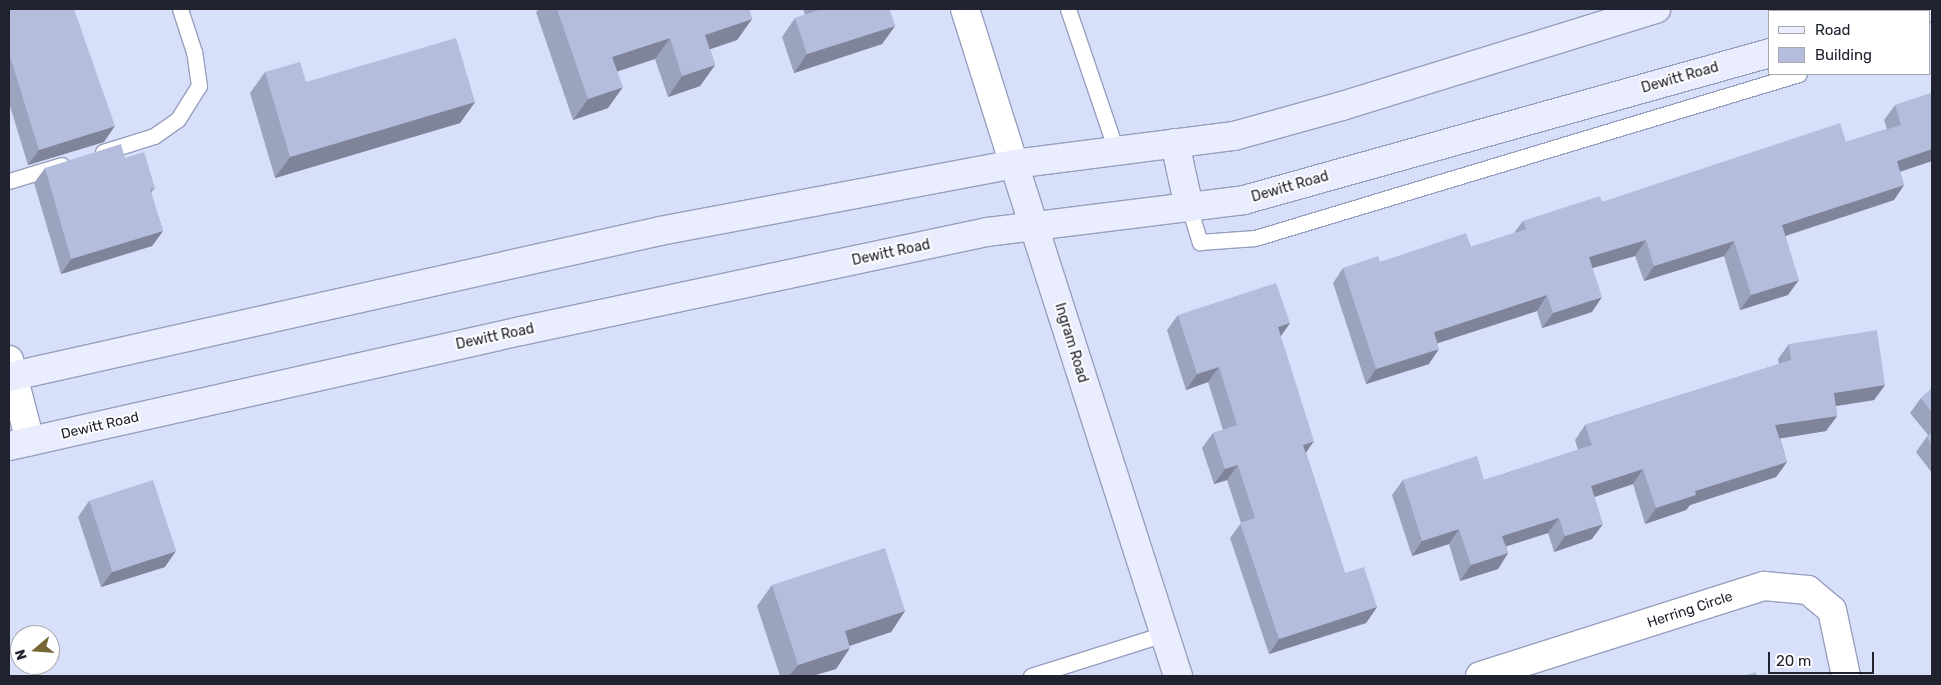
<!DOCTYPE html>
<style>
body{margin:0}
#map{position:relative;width:1941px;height:685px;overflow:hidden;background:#d8dffa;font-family:Rubik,sans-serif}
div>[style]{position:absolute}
.roads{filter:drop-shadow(1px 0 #979fbe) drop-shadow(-1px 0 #979fbe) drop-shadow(0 1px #979fbe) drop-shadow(0 -1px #979fbe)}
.service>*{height:15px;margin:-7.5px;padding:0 7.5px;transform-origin:7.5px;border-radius:7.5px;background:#fff}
.minor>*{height:28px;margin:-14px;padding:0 14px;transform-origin:14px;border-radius:14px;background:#fff}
.secondary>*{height:28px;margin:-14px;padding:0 14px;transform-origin:14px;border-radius:14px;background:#eaedfd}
.wall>*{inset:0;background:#9ca3be}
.shaded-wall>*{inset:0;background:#7f849b}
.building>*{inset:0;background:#b5bddd;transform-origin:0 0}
span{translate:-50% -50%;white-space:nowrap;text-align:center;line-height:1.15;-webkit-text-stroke:4px #fff;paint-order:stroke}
.street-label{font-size:14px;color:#20232f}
.frame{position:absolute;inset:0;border:10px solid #20232f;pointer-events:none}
.legend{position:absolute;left:1768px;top:10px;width:162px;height:65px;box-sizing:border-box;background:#fff;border:1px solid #a6a7ac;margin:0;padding:6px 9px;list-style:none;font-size:15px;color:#20232f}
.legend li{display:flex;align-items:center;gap:10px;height:25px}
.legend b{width:25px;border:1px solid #a6a7ac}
.north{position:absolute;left:10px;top:625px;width:50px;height:50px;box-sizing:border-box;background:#fff;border:1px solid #a6a7ac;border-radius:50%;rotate:252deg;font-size:14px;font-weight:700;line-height:20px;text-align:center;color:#20232f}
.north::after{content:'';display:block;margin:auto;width:18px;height:22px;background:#756734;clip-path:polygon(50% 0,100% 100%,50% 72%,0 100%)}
.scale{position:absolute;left:1768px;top:652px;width:106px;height:22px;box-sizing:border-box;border:2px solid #20232f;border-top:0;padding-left:6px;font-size:15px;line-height:18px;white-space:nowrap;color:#20232f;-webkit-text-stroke:4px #fff;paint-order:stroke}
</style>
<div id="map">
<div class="roads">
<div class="service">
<div style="left:1068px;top:9px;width:149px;rotate:71.2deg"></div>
<div style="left:103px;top:152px;width:53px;rotate:-17.4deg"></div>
<div style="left:154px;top:136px;width:29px;rotate:-35deg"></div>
<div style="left:178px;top:119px;width:39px;rotate:-58deg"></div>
<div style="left:199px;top:86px;width:34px;rotate:-98deg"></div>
<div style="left:194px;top:52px;width:45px;rotate:-108deg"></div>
<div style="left:9px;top:181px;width:55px;rotate:-16.8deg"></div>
<div style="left:1189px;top:207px;width:37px;rotate:73deg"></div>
<div style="left:1200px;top:242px;width:55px;rotate:-4.2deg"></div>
<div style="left:1255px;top:238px;width:568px;rotate:-16.78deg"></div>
<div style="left:1031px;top:676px;width:139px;rotate:-17.5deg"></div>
</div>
<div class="minor">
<div style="left:965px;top:9px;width:163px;rotate:72.5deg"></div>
<div style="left:9px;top:360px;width:84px;rotate:75.5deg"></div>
<div style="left:1480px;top:676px;width:298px;rotate:-17.6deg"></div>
<div style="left:1764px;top:586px;width:44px;rotate:5.2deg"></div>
<div style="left:1808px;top:590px;width:31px;rotate:40deg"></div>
<div style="left:1832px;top:610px;width:67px;rotate:78deg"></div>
</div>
<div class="secondary">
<div style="left:1915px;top:11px;width:9px;rotate:-13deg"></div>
<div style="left:1175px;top:143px;width:66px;rotate:77.7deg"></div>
<div style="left:1014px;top:164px;width:538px;rotate:72.24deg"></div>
<div style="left:9px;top:377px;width:667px;rotate:-12.64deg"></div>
<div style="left:660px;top:231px;width:360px;rotate:-10.7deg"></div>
<div style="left:1014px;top:164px;width:222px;rotate:-7.3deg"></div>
<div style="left:1234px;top:136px;width:112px;rotate:-15.5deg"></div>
<div style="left:1342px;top:106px;width:329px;rotate:-17.2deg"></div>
<div style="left:9px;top:446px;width:525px;rotate:-12.66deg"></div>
<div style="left:521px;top:331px;width:477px;rotate:-12deg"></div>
<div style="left:988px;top:232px;width:258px;rotate:-7.1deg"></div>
<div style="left:1244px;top:200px;width:546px;rotate:-15.61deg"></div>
</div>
</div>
<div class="wall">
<div style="clip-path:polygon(9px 9px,104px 142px,28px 165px,9px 103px)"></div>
<div style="clip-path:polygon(539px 9px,749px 9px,752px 19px,737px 40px,710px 49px,715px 65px,700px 86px,668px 97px,655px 59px,617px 71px,608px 108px,573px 120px,536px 12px)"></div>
<div style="clip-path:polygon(803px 9px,889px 9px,895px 26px,882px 44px,794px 73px,782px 37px,795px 18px,805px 15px)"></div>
<div style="clip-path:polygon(265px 72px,306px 82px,475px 102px,460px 123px,275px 178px,250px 93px)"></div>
<div style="clip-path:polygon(1932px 93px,1932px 161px,1900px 172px,1904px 185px,1894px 200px,1786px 236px,1788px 295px,1740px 310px,1724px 256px,1644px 281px,1635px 256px,1593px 268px,1592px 312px,1542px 328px,1537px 311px,1437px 343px,1429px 364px,1366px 384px,1333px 283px,1343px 268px,1471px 247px,1514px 233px,1523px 221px,1602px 202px,1846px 142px,1887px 129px,1884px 120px,1895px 105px)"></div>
<div style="clip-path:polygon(125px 158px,155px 188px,151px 193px,163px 231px,152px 246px,61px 274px,34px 183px,45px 168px)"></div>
<div style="clip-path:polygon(1178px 315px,1290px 323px,1280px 336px,1306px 453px,1345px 573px,1377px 607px,1366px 623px,1269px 654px,1230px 538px,1241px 523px,1227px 480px,1214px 484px,1202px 448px,1213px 433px,1223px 430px,1208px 382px,1186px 390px,1167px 330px)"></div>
<div style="clip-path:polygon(1789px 344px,1885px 385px,1874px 400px,1836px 406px,1837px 416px,1826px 431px,1780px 438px,1787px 462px,1776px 477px,1690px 505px,1686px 510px,1645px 524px,1633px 484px,1594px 497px,1592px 539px,1554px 552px,1548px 533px,1506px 546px,1508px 553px,1498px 569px,1460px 581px,1449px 544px,1412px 556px,1392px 495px,1403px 480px,1484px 480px,1578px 450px,1575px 440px,1585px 425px,1779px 364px,1778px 359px)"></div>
<div style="clip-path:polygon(1932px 388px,1932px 473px,1916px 452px,1928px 435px,1910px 413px,1921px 398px)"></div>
<div style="clip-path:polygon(89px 501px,165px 567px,101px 587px,78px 517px)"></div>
<div style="clip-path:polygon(772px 585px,905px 611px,891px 632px,850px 646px,836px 669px,812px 676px,780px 676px,757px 606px)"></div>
</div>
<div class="shaded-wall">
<div style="clip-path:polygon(752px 19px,737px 40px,690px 56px,705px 35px)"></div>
<div style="clip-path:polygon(895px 26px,882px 44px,794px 73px,807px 54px)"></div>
<div style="clip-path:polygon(670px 38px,655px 59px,598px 78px,612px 57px)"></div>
<div style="clip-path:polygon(715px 65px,700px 86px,668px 97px,682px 76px)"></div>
<div style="clip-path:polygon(623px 87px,608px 108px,573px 120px,588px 99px)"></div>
<div style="clip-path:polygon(475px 102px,460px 123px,275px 178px,290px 157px)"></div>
<div style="clip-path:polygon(115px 126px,104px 142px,28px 165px,39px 150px)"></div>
<div style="clip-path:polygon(1932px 149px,1932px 161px,1886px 176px,1897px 161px)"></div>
<div style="clip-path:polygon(1904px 185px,1894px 200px,1772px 240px,1782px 225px)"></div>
<div style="clip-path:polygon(163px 231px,152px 246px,61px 274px,71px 259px)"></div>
<div style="clip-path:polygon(1646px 240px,1635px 256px,1578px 272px,1589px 257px)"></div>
<div style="clip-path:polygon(1734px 241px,1724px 256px,1644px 281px,1654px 266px)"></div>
<div style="clip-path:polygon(1799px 280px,1788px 295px,1740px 310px,1751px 295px)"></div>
<div style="clip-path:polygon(1547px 295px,1537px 311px,1423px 348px,1434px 332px)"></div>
<div style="clip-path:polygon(1602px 297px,1592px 312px,1542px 328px,1553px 313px)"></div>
<div style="clip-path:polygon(1290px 323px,1279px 339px,1278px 327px)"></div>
<div style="clip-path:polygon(1439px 349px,1429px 364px,1366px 384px,1376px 369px)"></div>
<div style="clip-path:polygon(1219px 367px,1208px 382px,1186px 390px,1197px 374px)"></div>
<div style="clip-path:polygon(1885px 385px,1874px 400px,1823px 408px,1834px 393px)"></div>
<div style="clip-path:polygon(1837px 416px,1826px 431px,1765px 441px,1775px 425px)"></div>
<div style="clip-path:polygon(1314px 441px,1303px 457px,1303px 445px)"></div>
<div style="clip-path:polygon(1787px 462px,1776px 477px,1690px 505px,1686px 510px,1645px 524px,1656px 508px,1695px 491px)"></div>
<div style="clip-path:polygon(1238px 465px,1227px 480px,1214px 484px,1225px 469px)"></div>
<div style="clip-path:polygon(1643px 469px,1633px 484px,1580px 502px,1591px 486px)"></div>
<div style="clip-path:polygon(1559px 518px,1548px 533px,1492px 551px,1502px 536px)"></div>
<div style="clip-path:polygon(1603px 524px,1592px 539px,1554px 552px,1565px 536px)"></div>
<div style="clip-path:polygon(1459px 529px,1449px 544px,1412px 556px,1422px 541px)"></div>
<div style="clip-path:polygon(176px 551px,165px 567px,101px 587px,112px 572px)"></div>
<div style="clip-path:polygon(1508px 553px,1498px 569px,1460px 581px,1471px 565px)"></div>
<div style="clip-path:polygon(1377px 607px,1366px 623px,1269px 654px,1279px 639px)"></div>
<div style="clip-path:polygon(905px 611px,891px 632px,830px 652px,845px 631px)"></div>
<div style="clip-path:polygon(850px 648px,836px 669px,812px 676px,789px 676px,798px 665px)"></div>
</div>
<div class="building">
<div style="clip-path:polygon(9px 9px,74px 9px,115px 126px,39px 150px,9px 53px)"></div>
<div style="clip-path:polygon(557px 9px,749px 9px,752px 19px,705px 35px,715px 65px,682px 76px,670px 38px,612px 57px,623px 87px,588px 99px)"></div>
<div style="clip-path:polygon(822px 9px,889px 9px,895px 26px,807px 54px,795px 18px)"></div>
<div style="clip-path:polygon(456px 38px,475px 102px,290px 157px,265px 72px,300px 62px,306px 82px)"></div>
<div style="clip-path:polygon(1932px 93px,1932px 149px,1897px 161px,1904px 185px,1782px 225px,1799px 280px,1751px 295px,1734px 241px,1654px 266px,1646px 240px,1589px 257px,1602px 297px,1553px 313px,1547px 295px,1434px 332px,1439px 349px,1376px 369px,1343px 268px,1378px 256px,1380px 262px,1466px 233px,1471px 247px,1526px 229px,1523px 221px,1600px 196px,1602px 202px,1840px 123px,1846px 142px,1901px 125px,1895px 105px)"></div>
<div style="clip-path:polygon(121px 144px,125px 158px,144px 152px,155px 188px,150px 189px,163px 231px,71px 259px,45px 168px)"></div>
<div style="clip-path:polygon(1276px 283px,1290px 323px,1278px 327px,1314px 441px,1303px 445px,1345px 573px,1364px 567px,1377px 607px,1279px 639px,1240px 523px,1255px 518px,1238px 465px,1225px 469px,1213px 433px,1237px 425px,1219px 367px,1197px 374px,1178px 315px)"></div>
<div style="clip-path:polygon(1877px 330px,1885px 385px,1834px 393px,1837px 416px,1775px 425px,1787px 462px,1695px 491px,1696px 495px,1656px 508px,1643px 469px,1591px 486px,1603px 524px,1565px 536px,1559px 518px,1502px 536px,1508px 553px,1471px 565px,1459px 529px,1422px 541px,1403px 480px,1477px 456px,1484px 480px,1592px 445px,1585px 425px,1791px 360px,1789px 344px)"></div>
<div style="clip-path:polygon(1932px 388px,1932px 412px,1921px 398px)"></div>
<div style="clip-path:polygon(1932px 432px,1932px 444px,1927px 437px)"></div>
<div style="left:153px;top:480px;width:75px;height:67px;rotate:72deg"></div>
<div style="clip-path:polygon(885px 548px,905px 611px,845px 631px,850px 648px,798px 665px,772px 585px)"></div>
<div style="clip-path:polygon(1756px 672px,1757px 676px,1742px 676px)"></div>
</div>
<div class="street-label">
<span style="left:1680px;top:78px;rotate:-16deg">Dewitt Road</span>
<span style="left:1290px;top:187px;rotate:-16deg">Dewitt Road</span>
<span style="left:891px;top:253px;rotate:-12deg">Dewitt Road</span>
<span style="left:495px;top:337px;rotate:-12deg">Dewitt Road</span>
<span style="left:1071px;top:343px;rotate:73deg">Ingram Road</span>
<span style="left:100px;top:426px;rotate:-13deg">Dewitt Road</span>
<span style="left:1690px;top:610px;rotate:-18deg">Herring Circle</span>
</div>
<div class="frame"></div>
<ul class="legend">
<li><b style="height:6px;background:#eaedfd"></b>Road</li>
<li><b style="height:14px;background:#b5bddd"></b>Building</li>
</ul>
<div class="north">N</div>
<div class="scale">20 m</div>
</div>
